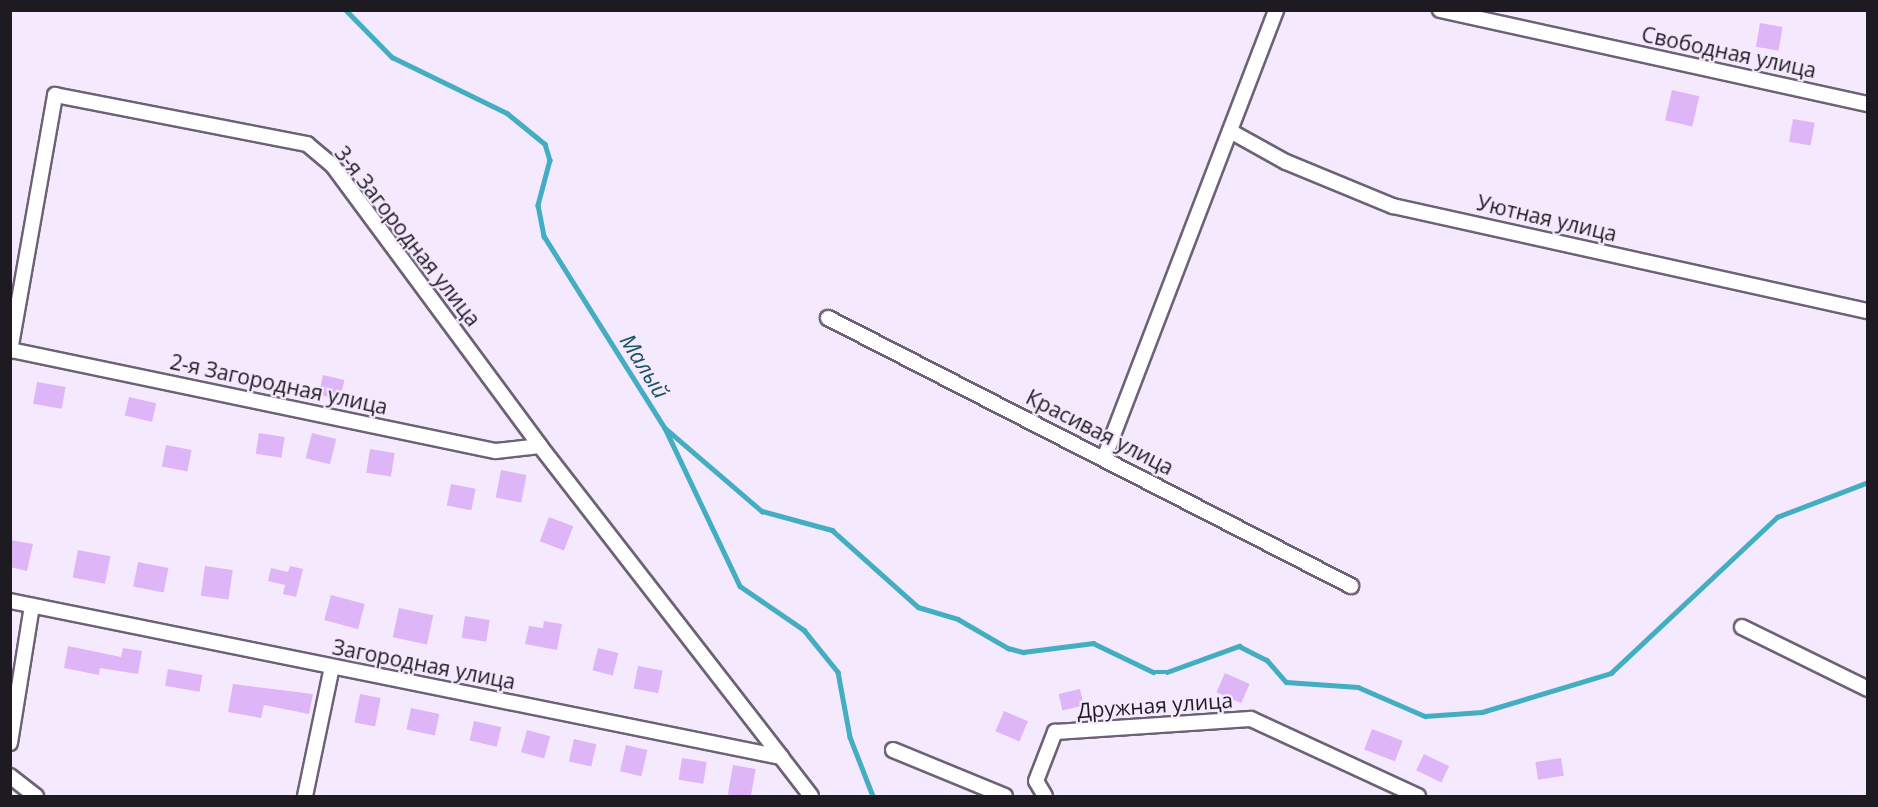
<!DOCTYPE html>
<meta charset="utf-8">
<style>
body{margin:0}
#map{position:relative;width:1878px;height:807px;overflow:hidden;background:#f5e9fd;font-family:"Open Sans",sans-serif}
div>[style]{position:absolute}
.stream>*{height:4.5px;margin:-2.25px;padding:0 2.25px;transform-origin:2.25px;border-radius:2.25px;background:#43adc1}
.building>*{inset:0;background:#deb6f8;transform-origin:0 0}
.roads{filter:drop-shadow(2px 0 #6c6273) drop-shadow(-2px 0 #6c6273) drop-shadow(0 2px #6c6273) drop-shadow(0 -2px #6c6273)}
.minor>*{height:14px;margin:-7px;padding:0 7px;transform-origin:7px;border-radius:7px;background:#fff}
span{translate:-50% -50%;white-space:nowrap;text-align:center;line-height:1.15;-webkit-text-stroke:4.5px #f5e9fd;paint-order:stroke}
.street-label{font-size:21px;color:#1e1a21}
.water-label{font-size:22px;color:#17535e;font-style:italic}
.frame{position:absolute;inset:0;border:12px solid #1e1a21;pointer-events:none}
</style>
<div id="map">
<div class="stream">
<div style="left:346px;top:10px;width:66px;rotate:45.6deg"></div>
<div style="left:392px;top:57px;width:128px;rotate:26deg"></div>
<div style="left:507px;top:113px;width:49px;rotate:39.2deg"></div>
<div style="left:545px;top:144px;width:17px;rotate:73deg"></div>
<div style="left:550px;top:160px;width:47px;rotate:104.9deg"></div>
<div style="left:538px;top:205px;width:32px;rotate:79deg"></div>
<div style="left:544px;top:236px;width:227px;rotate:57.8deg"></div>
<div style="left:665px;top:428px;width:175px;rotate:64.6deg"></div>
<div style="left:740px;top:586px;width:78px;rotate:34.5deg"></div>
<div style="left:804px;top:630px;width:54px;rotate:51deg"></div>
<div style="left:838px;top:672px;width:66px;rotate:79.5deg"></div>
<div style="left:850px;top:737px;width:63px;rotate:68.7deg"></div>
<div style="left:665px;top:428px;width:128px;rotate:40.6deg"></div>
<div style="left:762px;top:511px;width:73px;rotate:15.2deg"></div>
<div style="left:832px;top:530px;width:115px;rotate:41.8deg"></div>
<div style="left:918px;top:607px;width:42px;rotate:16.7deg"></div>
<div style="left:958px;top:619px;width:58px;rotate:30.1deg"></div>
<div style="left:1008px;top:648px;width:16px;rotate:15deg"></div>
<div style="left:1023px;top:652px;width:71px;rotate:-7.3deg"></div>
<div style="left:1093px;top:643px;width:67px;rotate:25.8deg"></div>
<div style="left:1153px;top:672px;width:14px"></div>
<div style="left:1167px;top:672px;width:77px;rotate:-19.9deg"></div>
<div style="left:1239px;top:646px;width:31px;rotate:27deg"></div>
<div style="left:1267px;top:660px;width:29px;rotate:49deg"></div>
<div style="left:1286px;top:682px;width:72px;rotate:4deg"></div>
<div style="left:1358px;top:687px;width:73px;rotate:23.4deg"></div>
<div style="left:1425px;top:716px;width:57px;rotate:-4deg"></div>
<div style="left:1482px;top:712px;width:135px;rotate:-16.8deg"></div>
<div style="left:1611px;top:673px;width:228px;rotate:-43.2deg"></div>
<div style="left:1777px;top:517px;width:97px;rotate:-21deg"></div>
</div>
<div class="building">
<div style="left:1760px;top:23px;width:23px;height:24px;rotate:10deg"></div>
<div style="left:1672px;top:90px;width:28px;height:31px;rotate:13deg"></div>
<div style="left:1793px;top:119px;width:22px;height:23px;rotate:10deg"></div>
<div style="left:323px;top:375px;width:22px;height:20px;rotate:13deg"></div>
<div style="left:37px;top:382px;width:29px;height:22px;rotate:10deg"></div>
<div style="left:129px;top:397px;width:28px;height:19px;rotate:13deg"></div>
<div style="left:259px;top:433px;width:26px;height:21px;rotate:9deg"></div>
<div style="left:312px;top:433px;width:25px;height:26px;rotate:14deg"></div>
<div style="left:166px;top:445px;width:26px;height:22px;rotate:11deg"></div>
<div style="left:370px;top:449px;width:25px;height:24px;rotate:9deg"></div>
<div style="left:501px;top:470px;width:26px;height:28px;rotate:11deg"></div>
<div style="left:451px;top:484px;width:25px;height:22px;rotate:11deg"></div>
<div style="left:549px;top:517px;width:26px;height:26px;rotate:21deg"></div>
<div style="clip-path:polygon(10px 540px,33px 544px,27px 571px,10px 567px)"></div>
<div style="left:78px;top:550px;width:33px;height:28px;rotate:11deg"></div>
<div style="left:138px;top:562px;width:31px;height:25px;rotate:11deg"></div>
<div style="left:205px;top:566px;width:28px;height:30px;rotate:8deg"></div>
<div style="clip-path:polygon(290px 566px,303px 569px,296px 597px,283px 594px,285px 585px,268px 581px,271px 568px,288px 572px)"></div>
<div style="left:331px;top:595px;width:35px;height:26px;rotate:15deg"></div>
<div style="left:399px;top:608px;width:35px;height:30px;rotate:12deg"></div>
<div style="left:465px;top:616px;width:25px;height:22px;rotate:9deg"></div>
<div style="clip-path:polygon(544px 621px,562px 624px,557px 650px,525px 644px,529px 626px,543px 628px)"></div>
<div style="clip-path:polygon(68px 646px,121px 657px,123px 648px,142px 651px,138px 674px,100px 668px,99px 675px,64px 668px)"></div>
<div style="left:598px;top:648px;width:21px;height:23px;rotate:14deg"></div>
<div style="left:638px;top:666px;width:25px;height:23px;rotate:11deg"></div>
<div style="left:168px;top:669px;width:35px;height:17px;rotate:10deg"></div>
<div style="left:1225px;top:673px;width:27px;height:21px;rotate:24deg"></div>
<div style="clip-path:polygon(233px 684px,313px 694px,309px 714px,264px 705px,261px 718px,228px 712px)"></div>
<div style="left:1080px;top:689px;width:17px;height:22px;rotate:77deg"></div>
<div style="left:360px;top:694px;width:21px;height:29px;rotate:11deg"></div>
<div style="left:411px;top:708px;width:29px;height:22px;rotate:12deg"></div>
<div style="left:1004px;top:711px;width:26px;height:22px;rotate:23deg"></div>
<div style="left:474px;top:721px;width:28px;height:20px;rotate:13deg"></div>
<div style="left:1372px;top:729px;width:33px;height:22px;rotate:21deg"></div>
<div style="left:527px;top:730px;width:24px;height:23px;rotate:15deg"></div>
<div style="left:574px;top:739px;width:23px;height:23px;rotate:13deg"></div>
<div style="left:626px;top:745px;width:22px;height:27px;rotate:13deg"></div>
<div style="left:1424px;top:754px;width:28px;height:18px;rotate:26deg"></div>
<div style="left:682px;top:758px;width:25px;height:22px;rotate:9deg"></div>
<div style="left:1561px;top:758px;width:18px;height:26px;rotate:81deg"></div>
<div style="left:733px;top:765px;width:23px;height:30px;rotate:10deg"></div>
</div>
<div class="roads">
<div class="minor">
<div style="left:1440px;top:10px;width:438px;rotate:12.4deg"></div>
<div style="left:1230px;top:131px;width:64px;rotate:29deg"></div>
<div style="left:1286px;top:162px;width:116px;rotate:22.4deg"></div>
<div style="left:1393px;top:206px;width:486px;rotate:12.5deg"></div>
<div style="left:828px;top:318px;width:588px;rotate:27.13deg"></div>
<div style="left:11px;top:350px;width:495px;rotate:11.8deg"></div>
<div style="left:496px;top:451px;width:44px;rotate:-6.5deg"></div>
<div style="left:10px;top:351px;width:260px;rotate:-80deg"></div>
<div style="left:55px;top:95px;width:257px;rotate:11deg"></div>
<div style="left:307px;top:144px;width:34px;rotate:40deg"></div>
<div style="left:333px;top:166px;width:348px;rotate:53.5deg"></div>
<div style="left:540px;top:446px;width:393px;rotate:52.2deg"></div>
<div style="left:1105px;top:456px;width:478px;rotate:-69deg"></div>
<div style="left:10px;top:601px;width:787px;rotate:11.44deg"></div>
<div style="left:781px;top:757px;width:49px;rotate:52.4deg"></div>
<div style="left:1742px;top:627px;width:140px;rotate:26.2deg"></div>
<div style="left:10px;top:743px;width:139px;rotate:-80.9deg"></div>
<div style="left:893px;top:750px;width:121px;rotate:22.3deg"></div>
<div style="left:10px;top:776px;width:33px;rotate:38deg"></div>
<div style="left:305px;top:796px;width:132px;rotate:-78.2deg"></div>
<div style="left:1045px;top:796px;width:17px;rotate:-121deg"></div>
<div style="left:1036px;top:781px;width:53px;rotate:-68.8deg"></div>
<div style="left:1055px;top:732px;width:196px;rotate:-3.8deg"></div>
<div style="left:1251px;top:719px;width:184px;rotate:24.8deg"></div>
</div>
</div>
<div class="street-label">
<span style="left:1729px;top:52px;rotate:12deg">Свободная улица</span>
<span style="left:1547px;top:218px;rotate:13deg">Уютная улица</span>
<span style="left:408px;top:236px;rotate:52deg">3-я Загородная улица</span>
<span style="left:279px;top:384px;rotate:12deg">2-я Загородная улица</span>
<span style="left:1100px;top:432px;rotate:27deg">Красивая улица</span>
<span style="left:424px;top:664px;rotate:11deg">Загородная улица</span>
<span style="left:1155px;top:705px;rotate:-4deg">Дружная улица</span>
</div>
<div class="water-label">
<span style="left:645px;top:366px;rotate:58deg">Малый</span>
</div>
<div class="frame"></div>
</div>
